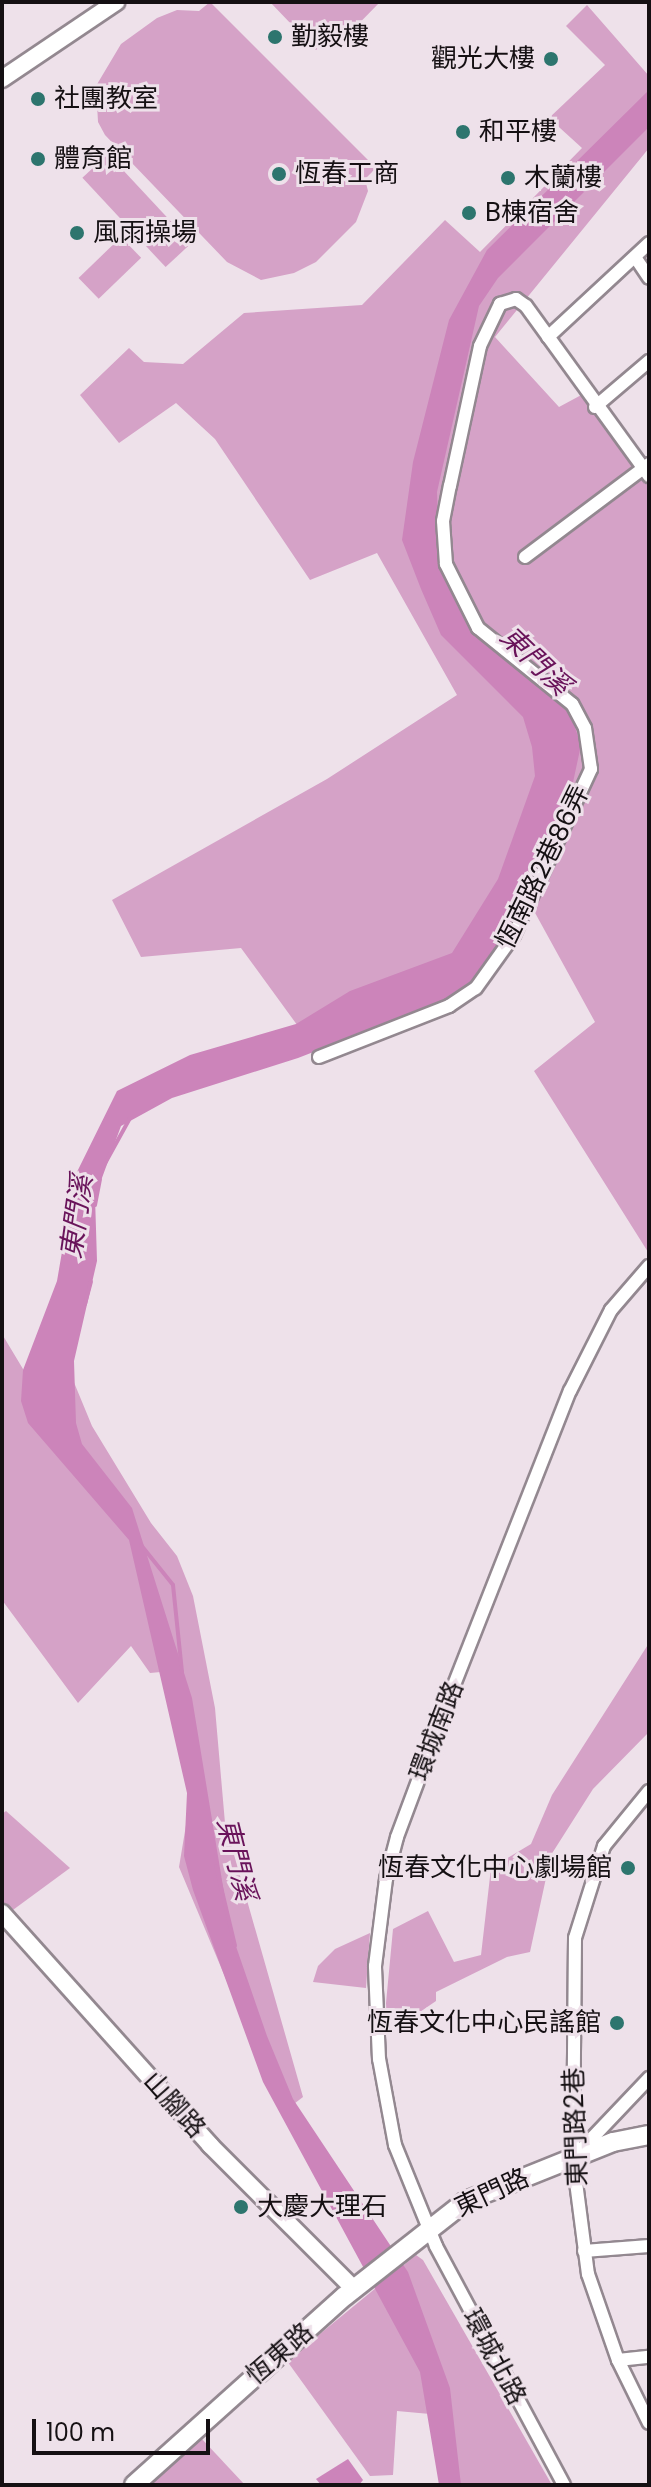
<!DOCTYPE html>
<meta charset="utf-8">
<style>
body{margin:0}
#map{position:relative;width:651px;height:2487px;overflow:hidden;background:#eee1ea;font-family:Poppins,"Noto Sans TC",sans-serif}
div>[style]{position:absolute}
.green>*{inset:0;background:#d5a2c7;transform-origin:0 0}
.water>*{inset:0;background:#cc84ba}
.stream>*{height:4px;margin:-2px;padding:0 2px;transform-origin:2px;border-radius:2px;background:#cc84ba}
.roads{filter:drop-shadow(2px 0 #938890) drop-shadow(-2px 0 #938890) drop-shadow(0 2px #938890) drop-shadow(0 -2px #938890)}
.minor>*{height:12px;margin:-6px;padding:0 6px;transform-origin:6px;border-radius:6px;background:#fff}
.tertiary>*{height:16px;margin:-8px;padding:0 8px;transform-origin:8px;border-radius:8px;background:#fff}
.secondary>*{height:18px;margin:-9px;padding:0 9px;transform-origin:9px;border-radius:9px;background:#fff}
.dots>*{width:22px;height:22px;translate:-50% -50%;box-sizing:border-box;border:4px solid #eee1ea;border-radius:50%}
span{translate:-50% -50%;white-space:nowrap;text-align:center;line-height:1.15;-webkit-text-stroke:6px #eee1ea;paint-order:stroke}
.poi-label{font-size:26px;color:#151013}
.left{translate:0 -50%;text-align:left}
.right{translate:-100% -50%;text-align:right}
.street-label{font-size:26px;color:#151013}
.water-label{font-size:28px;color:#69135a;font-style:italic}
.frame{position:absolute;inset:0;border:4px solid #151013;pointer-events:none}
.scale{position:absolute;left:32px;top:2419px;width:178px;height:36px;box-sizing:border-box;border:4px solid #151013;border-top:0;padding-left:10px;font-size:24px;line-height:28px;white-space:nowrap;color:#151013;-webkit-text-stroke:6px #eee1ea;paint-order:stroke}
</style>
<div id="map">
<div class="green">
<div style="clip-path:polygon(210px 2px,376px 168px,365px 179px,368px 191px,356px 222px,316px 262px,294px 273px,261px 280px,227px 262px,105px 135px,98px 122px,96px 86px,121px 44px,157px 18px,177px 10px,199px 11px)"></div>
<div style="clip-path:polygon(270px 2px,380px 2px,335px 48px,327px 42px,316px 50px)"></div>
<div style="clip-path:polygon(587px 5px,649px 76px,649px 148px,495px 337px,559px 407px,585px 393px,649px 476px,648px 1252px,534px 1071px,595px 1022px,517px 880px,490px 938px,311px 1044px,241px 948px,141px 957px,112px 900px,327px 779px,457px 695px,377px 553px,310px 580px,215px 439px,176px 403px,119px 443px,80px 395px,129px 348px,144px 362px,183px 364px,244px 313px,362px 305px,445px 220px,480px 252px,582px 148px,549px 118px,605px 65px,566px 26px)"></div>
<div style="left:108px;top:154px;width:122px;height:35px;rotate:47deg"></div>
<div style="left:121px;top:237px;width:29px;height:59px;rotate:46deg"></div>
<div style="clip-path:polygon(2px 1334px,35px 1389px,73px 1380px,92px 1426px,151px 1523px,177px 1556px,193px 1596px,215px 1708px,225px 1823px,303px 2097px,282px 2113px,179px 1867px,189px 1807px,182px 1670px,150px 1673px,131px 1646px,78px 1703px,2px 1600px)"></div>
<div style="clip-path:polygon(649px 1643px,649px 1732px,593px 1789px,551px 1855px,530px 1952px,507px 1957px,436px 1992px,436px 2001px,395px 2029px,387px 2023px,386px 2003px,393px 1929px,428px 1911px,454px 1962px,481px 1955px,491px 1868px,531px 1844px,552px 1795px)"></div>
<div style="clip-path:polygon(6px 1811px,70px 1868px,2px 1918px,2px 1814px)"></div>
<div style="clip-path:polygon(370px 1933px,366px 1988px,313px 1982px,318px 1966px,335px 1949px)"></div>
<div style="clip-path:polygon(416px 2255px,423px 2260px,552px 2485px,459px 2485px,430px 2414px,397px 2411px,393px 2475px,370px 2476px,287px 2361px)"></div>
<div style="clip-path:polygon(201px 2438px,245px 2485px,148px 2485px)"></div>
</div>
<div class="water">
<div style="clip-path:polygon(649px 90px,649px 127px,498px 278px,479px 306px,437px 492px,439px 551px,458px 607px,569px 710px,581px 745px,572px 787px,509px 931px,481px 976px,442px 1002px,298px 1058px,172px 1098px,121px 1126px,95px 1197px,97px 1261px,74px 1361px,76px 1423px,82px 1444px,132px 1508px,192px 1698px,230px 1929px,267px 2036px,293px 2099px,408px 2272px,450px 2388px,461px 2485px,439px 2485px,420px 2372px,263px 2082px,193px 1890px,184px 1856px,187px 1793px,129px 1540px,28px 1423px,21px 1401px,23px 1370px,57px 1281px,75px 1176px,117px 1091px,190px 1055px,296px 1024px,350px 991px,452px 953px,498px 879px,535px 776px,532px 747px,523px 717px,441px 635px,421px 589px,402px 540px,413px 462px,449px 320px,487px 250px)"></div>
<div style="clip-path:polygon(348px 2459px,363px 2480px,359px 2485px,321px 2485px,316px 2479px)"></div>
</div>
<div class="stream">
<div style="left:103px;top:1167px;width:56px;rotate:-61.1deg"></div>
<div style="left:95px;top:1205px;width:26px;rotate:-79deg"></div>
<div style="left:85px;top:1304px;width:23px;rotate:-75deg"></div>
<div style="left:141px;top:1545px;width:51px;rotate:51.3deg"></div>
<div style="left:173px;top:1585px;width:87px;rotate:84.1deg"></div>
<div style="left:216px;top:1866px;width:82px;rotate:76.6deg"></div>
</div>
<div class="roads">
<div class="minor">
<div style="left:635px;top:257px;width:25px;rotate:56deg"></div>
<div style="left:548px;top:337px;width:138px;rotate:-42.9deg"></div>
<div style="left:595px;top:407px;width:71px;rotate:-40.4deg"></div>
<div style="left:525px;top:557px;width:155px;rotate:-36.9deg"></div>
<div style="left:319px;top:1057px;width:140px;rotate:-21.4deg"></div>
<div style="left:449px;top:1006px;width:32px;rotate:-34deg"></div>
<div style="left:476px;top:988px;width:65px;rotate:-54.4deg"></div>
<div style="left:514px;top:935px;width:183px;rotate:-65.1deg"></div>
<div style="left:591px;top:769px;width:41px;rotate:-98.3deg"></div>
<div style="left:585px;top:728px;width:27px;rotate:-118deg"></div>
<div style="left:572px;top:704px;width:121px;rotate:-141deg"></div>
<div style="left:478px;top:628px;width:72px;rotate:-116.6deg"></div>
<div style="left:446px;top:564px;width:43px;rotate:-94deg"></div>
<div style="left:443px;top:521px;width:36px;rotate:-79deg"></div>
<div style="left:450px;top:486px;width:143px;rotate:-77.9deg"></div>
<div style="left:480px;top:346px;width:47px;rotate:-64.5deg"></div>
<div style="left:500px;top:304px;width:17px;rotate:-17deg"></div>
<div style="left:516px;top:299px;width:12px;rotate:35deg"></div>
<div style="left:526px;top:306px;width:210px;rotate:54.1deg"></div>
<div style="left:649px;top:1791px;width:71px;rotate:129.3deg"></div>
<div style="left:604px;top:1846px;width:96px;rotate:107.5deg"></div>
<div style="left:575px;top:1938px;width:221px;rotate:90.5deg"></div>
<div style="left:573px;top:2159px;width:116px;rotate:82.6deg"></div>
<div style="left:588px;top:2274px;width:91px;rotate:70.8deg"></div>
<div style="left:618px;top:2360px;width:70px;rotate:63.8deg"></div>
<div style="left:577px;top:2154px;width:105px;rotate:-46.5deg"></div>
<div style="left:584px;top:2251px;width:65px;rotate:-4.4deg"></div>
<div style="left:618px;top:2360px;width:31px;rotate:-6deg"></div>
<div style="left:564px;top:2485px;width:271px;rotate:-118.2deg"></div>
<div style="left:436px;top:2246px;width:109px;rotate:-112.1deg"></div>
<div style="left:395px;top:2145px;width:87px;rotate:-100.5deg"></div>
<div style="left:379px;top:2059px;width:93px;rotate:-92.5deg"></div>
<div style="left:375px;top:1966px;width:88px;rotate:-82.8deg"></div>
<div style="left:386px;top:1879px;width:43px;rotate:-75.3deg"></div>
<div style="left:397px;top:1837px;width:152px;rotate:-69.5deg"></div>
<div style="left:450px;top:1695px;width:327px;rotate:-68.5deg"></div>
<div style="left:570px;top:1391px;width:91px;rotate:-63.2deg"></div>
<div style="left:611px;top:1310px;width:58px;rotate:-49.2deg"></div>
</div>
<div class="tertiary">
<div style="left:2px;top:79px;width:138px;rotate:-34deg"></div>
<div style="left:2px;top:1913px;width:312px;rotate:48.1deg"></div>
<div style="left:210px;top:2145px;width:204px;rotate:45deg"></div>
</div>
<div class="secondary">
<div style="left:134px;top:2485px;width:283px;rotate:-41.9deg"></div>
<div style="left:345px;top:2296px;width:154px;rotate:-38.1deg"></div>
<div style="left:466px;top:2201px;width:158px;rotate:-21.9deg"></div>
<div style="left:613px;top:2142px;width:37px;rotate:-11deg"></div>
</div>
</div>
<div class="dots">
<div style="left:275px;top:37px;background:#2d756e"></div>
<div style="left:551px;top:59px;background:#2d756e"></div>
<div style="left:38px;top:99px;background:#2d756e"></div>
<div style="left:463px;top:132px;background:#2d756e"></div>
<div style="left:38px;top:159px;background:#2d756e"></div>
<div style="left:279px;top:174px;background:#2d756e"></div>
<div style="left:508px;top:178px;background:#2d756e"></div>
<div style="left:469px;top:213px;background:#2d756e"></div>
<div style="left:77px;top:233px;background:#2d756e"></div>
<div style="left:628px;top:1868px;background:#2d756e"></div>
<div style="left:617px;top:2023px;background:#2d756e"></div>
<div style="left:241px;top:2207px;background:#2d756e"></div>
</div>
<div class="poi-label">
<span class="left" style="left:291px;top:37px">勤毅樓</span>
<span class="right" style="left:535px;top:59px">觀光大樓</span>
<span class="left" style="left:54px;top:99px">社團教室</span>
<span class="left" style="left:479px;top:132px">和平樓</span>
<span class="left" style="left:54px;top:159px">體育館</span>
<span class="left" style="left:295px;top:174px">恆春工商</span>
<span class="left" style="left:524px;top:178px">木蘭樓</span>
<span class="left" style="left:485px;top:213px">B棟宿舍</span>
<span class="left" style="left:93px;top:233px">風雨操場</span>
<span class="right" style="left:612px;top:1868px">恆春文化中心劇場館</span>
<span class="right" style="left:601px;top:2023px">恆春文化中心民謠館</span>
<span class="left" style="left:257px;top:2207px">大慶大理石</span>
</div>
<div class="street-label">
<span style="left:543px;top:867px;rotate:-64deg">恆南路2巷86弄</span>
<span style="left:437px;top:1731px;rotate:-69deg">環城南路</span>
<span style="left:174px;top:2105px;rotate:48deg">山腳路</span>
<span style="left:576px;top:2127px;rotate:-92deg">東門路2巷</span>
<span style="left:492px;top:2193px;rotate:-25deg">東門路</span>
<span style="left:280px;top:2354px;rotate:-41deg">恆東路</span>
<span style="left:494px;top:2357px;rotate:62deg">環城北路</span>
</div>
<div class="water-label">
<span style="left:535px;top:661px;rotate:44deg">東門溪</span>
<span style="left:77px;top:1217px;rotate:-82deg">東門溪</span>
<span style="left:236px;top:1859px;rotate:76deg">東門溪</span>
</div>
<div class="frame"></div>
<div class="scale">100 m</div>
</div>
